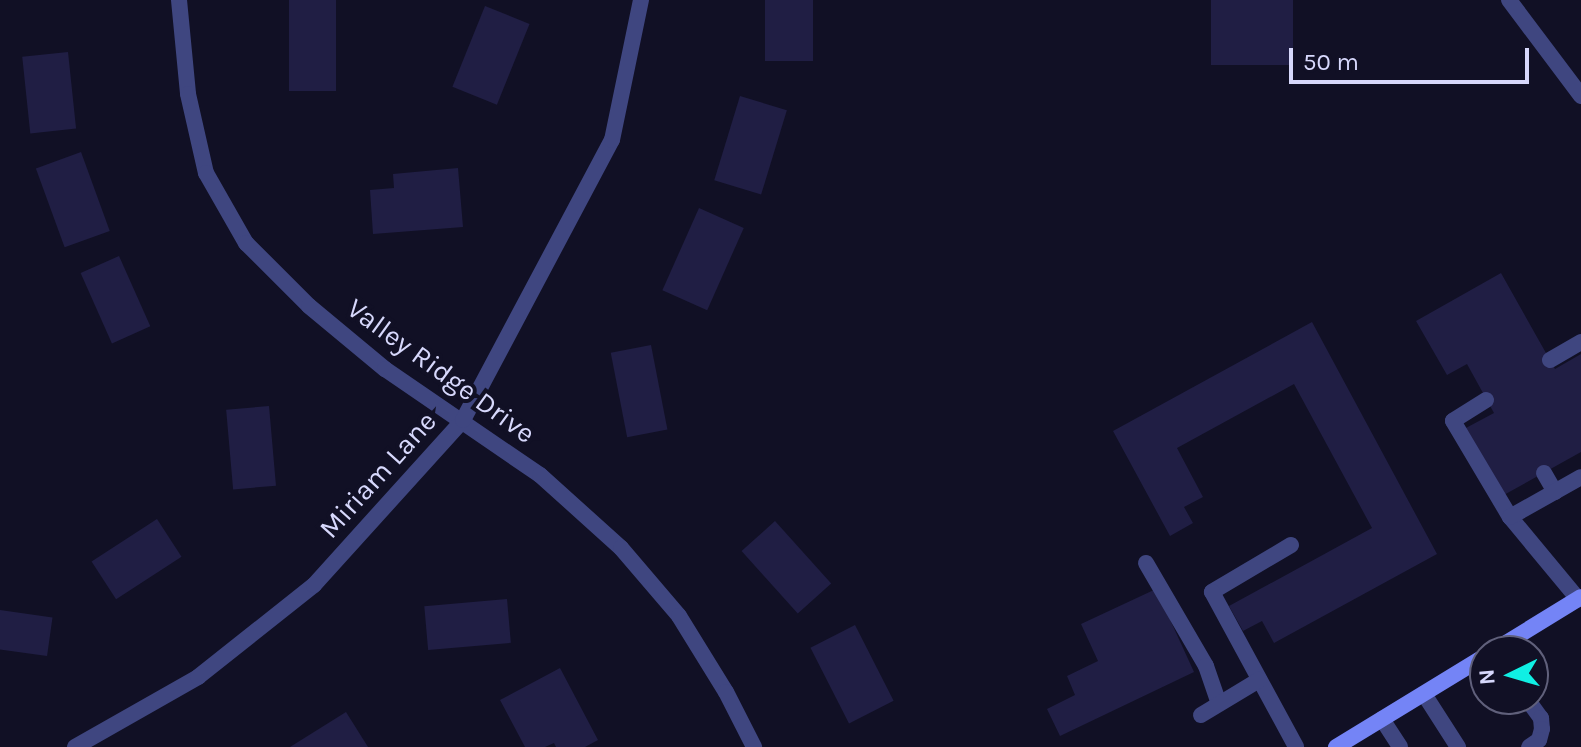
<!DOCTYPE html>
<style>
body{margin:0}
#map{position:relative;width:1581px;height:747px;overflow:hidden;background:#111025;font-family:Karla,sans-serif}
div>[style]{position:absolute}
.building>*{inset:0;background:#201e44;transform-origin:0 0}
.service>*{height:16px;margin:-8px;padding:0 8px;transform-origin:8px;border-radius:8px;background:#3f4680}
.minor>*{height:16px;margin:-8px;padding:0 8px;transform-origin:8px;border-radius:8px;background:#3f4680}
.secondary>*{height:16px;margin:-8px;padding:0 8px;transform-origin:8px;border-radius:8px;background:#7484f6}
span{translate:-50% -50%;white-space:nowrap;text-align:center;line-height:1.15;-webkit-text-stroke:8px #111025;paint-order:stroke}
.street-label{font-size:28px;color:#d7d8fc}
.north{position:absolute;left:1469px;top:635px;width:80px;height:80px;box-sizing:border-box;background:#111025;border:2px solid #60607b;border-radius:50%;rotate:265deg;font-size:22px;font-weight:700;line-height:32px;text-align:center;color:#d7d8fc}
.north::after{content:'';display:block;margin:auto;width:28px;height:36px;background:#10efe4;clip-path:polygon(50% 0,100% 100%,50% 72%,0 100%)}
.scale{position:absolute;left:1289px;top:48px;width:240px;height:36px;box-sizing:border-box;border:4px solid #d7d8fc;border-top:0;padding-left:10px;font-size:24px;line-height:28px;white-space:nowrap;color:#d7d8fc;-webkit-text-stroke:6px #111025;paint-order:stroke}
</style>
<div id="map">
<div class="building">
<div style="left:289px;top:0;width:47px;height:91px"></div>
<div style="left:765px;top:0;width:48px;height:61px"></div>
<div style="left:1211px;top:0;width:82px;height:65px"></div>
<div style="left:485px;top:6px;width:48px;height:87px;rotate:22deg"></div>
<div style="left:68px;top:52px;width:77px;height:46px;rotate:84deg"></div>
<div style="left:740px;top:96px;width:49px;height:88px;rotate:17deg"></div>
<div style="left:81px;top:152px;width:84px;height:48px;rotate:70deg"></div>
<div style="clip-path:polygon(458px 168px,463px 227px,373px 234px,370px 190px,394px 188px,393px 174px)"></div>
<div style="left:699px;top:208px;width:49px;height:90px;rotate:24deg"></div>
<div style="left:119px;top:256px;width:77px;height:42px;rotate:66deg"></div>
<div style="clip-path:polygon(1501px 273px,1555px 369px,1581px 354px,1581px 452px,1502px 496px,1464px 429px,1494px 413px,1467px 364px,1447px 375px,1416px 321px)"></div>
<div style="clip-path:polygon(1312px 322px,1437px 554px,1274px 643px,1262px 621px,1243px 631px,1229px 606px,1372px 528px,1294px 384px,1177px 448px,1203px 497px,1184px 507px,1193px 523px,1170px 536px,1113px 431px)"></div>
<div style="left:651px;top:345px;width:86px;height:41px;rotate:79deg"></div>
<div style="left:269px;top:406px;width:80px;height:43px;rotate:85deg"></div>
<div style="left:157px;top:519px;width:45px;height:78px;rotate:57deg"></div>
<div style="left:775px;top:521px;width:84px;height:45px;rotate:48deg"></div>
<div style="clip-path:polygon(1156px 589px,1194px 672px,1060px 736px,1047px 709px,1075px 695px,1067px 676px,1098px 661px,1081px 624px)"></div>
<div style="left:507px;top:599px;width:44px;height:83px;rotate:85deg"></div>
<div style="left:0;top:610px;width:53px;height:39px;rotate:8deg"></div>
<div style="left:855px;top:625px;width:85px;height:50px;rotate:63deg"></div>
<div style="clip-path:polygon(560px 668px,598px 740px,585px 747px,556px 747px,554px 743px,545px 747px,525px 747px,500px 700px)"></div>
<div style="clip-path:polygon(346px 712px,368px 747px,290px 747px)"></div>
</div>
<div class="service">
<div style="left:1550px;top:360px;width:36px;rotate:-30deg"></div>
<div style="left:1486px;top:400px;width:39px;rotate:148deg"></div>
<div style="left:1453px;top:421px;width:112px;rotate:59.3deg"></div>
<div style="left:1510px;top:517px;width:107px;rotate:50.3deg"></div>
<div style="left:1544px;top:473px;width:22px;rotate:60deg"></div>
<div style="left:1510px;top:517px;width:81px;rotate:-29.4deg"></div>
<div style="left:1291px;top:545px;width:92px;rotate:149.3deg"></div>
<div style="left:1212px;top:592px;width:176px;rotate:61.5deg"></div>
<div style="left:1146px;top:563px;width:119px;rotate:59.8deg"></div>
<div style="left:1206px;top:666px;width:39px;rotate:71deg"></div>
<div style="left:1424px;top:694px;width:63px;rotate:57.3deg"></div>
<div style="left:1527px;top:699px;width:24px;rotate:54deg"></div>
<div style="left:1541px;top:718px;width:11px;rotate:85deg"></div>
<div style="left:1542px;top:729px;width:11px;rotate:105deg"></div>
<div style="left:1539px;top:740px;width:12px;rotate:145deg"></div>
<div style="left:1201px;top:715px;width:68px;rotate:-31.1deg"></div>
<div style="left:1382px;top:719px;width:33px;rotate:57deg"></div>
</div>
<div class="minor">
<div style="left:179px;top:0;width:94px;rotate:84.5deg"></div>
<div style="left:188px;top:94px;width:81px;rotate:77.2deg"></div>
<div style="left:206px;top:173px;width:81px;rotate:60.3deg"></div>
<div style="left:246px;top:243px;width:89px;rotate:45deg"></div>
<div style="left:309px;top:306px;width:99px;rotate:39.7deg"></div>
<div style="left:385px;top:369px;width:188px;rotate:34.4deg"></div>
<div style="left:540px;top:475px;width:109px;rotate:42deg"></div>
<div style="left:621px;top:548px;width:89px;rotate:49.5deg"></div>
<div style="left:679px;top:616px;width:89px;rotate:58.3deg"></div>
<div style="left:726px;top:692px;width:62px;rotate:63deg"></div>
<div style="left:1509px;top:0;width:120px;rotate:53.1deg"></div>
<div style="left:75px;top:747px;width:142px;rotate:-29.6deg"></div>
<div style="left:198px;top:677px;width:148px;rotate:-38.4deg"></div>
<div style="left:314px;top:585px;width:222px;rotate:-47.9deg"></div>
<div style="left:463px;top:420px;width:317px;rotate:-62deg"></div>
<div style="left:612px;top:140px;width:143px;rotate:-78.3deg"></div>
</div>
<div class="secondary">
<div style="left:1493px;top:651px;width:103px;rotate:-31.5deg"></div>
<div style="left:1336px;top:747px;width:175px;rotate:-31.4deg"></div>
</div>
<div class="street-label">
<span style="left:441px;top:371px;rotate:36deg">Valley Ridge Drive</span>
<span style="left:378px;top:475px;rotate:-48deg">Miriam Lane</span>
</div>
<div class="north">N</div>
<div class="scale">50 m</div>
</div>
